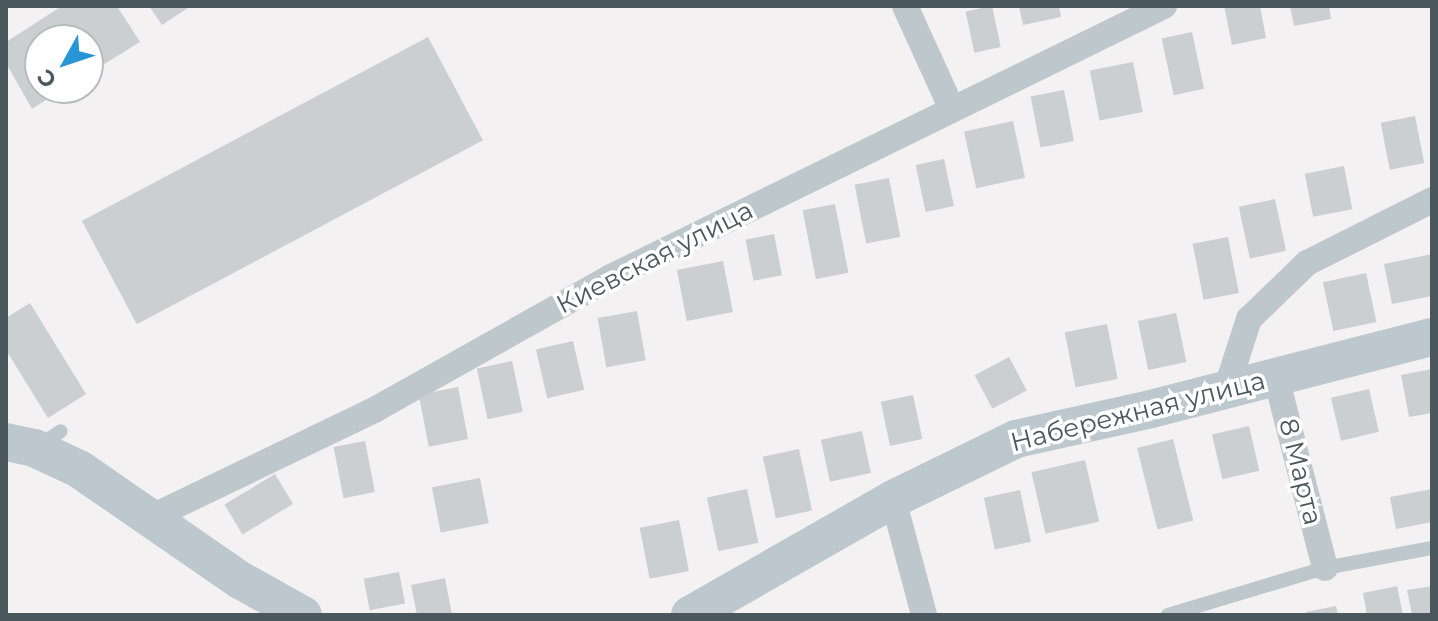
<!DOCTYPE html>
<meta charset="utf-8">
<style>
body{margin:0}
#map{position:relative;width:1438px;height:621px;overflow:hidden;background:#f3f1f2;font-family:Montserrat,sans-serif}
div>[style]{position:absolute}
.building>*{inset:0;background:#cbcfd2;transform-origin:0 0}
.lane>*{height:14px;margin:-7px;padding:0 7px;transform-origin:7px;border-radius:7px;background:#bec8cc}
.street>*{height:26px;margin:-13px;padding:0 13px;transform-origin:13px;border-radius:13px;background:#bec8cc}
.secondary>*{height:38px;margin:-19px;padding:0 19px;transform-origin:19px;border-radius:19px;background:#bcc8ce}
span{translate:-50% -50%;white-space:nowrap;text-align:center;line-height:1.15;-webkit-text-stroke:7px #fff;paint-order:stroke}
.street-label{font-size:26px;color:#4a585d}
.frame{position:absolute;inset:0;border:8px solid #4a585d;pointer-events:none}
.north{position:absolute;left:24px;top:24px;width:80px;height:80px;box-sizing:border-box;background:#fff;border:2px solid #b7bcbe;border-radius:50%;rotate:230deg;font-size:22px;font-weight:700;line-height:32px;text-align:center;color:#4a585d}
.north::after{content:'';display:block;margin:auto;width:28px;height:36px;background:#2895d6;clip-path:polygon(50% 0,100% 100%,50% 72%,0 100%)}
</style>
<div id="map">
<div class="building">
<div style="clip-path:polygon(62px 6px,117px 6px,140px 42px,88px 74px,88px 40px,40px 40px,40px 88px,65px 88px,32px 109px,6px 63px,6px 42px)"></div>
<div style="clip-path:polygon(149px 6px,191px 6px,162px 25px)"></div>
<div style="left:992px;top:6px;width:42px;height:27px;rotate:78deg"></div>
<div style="clip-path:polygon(1019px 6px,1059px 6px,1061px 17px,1023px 25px)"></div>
<div style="clip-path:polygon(1224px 6px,1260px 6px,1266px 38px,1232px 45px)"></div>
<div style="clip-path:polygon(1290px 6px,1329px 6px,1331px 19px,1294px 26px)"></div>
<div style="left:1192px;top:32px;width:58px;height:31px;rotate:78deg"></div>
<div style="left:428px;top:37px;width:117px;height:392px;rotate:62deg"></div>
<div style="left:1133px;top:62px;width:51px;height:44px;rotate:79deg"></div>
<div style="left:1064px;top:90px;width:52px;height:34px;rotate:79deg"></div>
<div style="left:1415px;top:116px;width:48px;height:35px;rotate:79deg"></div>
<div style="left:1013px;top:121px;width:58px;height:50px;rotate:78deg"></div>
<div style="left:944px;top:159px;width:48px;height:29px;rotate:78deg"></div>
<div style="left:1344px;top:166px;width:44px;height:40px;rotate:79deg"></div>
<div style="left:889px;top:178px;width:60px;height:35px;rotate:79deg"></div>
<div style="left:1275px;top:199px;width:53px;height:37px;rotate:78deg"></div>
<div style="left:835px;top:204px;width:70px;height:33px;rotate:79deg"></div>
<div style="left:774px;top:234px;width:42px;height:29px;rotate:79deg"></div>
<div style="left:1228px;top:237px;width:57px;height:36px;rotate:79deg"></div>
<div style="clip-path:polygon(1432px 254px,1432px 296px,1392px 304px,1384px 264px)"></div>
<div style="left:723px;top:261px;width:52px;height:47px;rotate:79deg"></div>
<div style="left:1366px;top:273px;width:50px;height:44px;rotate:78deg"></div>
<div style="clip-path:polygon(30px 303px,86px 394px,48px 418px,6px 350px,6px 318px)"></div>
<div style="left:637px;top:311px;width:50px;height:40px;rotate:80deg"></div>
<div style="left:1176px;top:313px;width:50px;height:39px;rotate:78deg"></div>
<div style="left:1107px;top:324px;width:56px;height:43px;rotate:79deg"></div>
<div style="left:573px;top:341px;width:50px;height:38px;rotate:77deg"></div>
<div style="left:1009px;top:357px;width:38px;height:39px;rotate:62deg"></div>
<div style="left:512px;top:361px;width:52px;height:36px;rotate:78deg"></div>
<div style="clip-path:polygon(1432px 369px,1432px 413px,1409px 417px,1401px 375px)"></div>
<div style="left:458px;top:387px;width:53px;height:40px;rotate:79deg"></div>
<div style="left:1369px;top:389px;width:44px;height:39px;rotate:77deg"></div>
<div style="left:913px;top:395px;width:45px;height:33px;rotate:78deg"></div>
<div style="left:1249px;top:426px;width:46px;height:38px;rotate:77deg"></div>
<div style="left:862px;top:431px;width:43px;height:42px;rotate:78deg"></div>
<div style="left:1173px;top:439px;width:84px;height:37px;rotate:76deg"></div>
<div style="left:365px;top:441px;width:52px;height:32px;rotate:79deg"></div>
<div style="left:799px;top:449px;width:63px;height:37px;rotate:78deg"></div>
<div style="left:1085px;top:460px;width:63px;height:55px;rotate:77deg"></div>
<div style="left:275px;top:474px;width:35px;height:59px;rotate:59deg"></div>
<div style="left:480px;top:478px;width:46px;height:49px;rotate:79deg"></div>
<div style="left:747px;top:489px;width:55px;height:41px;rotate:78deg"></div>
<div style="clip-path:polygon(1432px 489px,1432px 522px,1396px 529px,1390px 497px)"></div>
<div style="left:1020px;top:490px;width:53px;height:37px;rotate:78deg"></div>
<div style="left:679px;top:520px;width:52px;height:40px;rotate:79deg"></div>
<div style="left:399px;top:572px;width:32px;height:36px;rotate:79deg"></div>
<div style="clip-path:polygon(445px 578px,452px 615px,417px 615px,411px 585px)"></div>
<div style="clip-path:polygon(1397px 586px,1403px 615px,1367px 615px,1363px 593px)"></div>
<div style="clip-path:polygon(1432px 586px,1432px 615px,1412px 615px,1407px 590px)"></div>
<div style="clip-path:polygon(1336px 606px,1338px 615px,1307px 615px,1306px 612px)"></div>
</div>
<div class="lane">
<div style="left:38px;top:446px;width:27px;rotate:-33deg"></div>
<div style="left:1168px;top:615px;width:164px;rotate:-16.7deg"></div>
<div style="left:1325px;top:568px;width:109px;rotate:-10.6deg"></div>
</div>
<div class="street">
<div style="left:905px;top:6px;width:113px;rotate:65.5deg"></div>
<div style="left:1276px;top:377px;width:197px;rotate:75.6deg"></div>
<div style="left:1226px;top:390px;width:75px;rotate:-72.1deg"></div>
<div style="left:1249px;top:319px;width:81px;rotate:-44deg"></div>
<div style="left:1307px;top:263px;width:140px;rotate:-26.7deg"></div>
<div style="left:893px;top:499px;width:120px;rotate:75deg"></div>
<div style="left:152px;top:517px;width:249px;rotate:-25.7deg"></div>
<div style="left:376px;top:409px;width:270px;rotate:-29.3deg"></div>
<div style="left:611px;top:277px;width:616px;rotate:-26.11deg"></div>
</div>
<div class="secondary">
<div style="left:6px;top:442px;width:29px;rotate:12deg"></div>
<div style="left:34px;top:448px;width:50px;rotate:25deg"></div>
<div style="left:79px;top:469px;width:196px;rotate:34.6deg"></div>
<div style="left:240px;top:580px;width:72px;rotate:29.1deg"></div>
<div style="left:690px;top:615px;width:234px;rotate:-29.7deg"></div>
<div style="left:893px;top:499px;width:137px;rotate:-26deg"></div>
<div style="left:1016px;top:439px;width:138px;rotate:-12.5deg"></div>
<div style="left:1151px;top:409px;width:290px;rotate:-14.4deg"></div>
</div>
<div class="street-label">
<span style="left:655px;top:258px;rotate:-27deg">Киевская улица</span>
<span style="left:1138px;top:412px;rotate:-14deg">Набережная улица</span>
<span style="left:1300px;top:472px;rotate:76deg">8 Марта</span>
</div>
<div class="frame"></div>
<div class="north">С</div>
</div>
